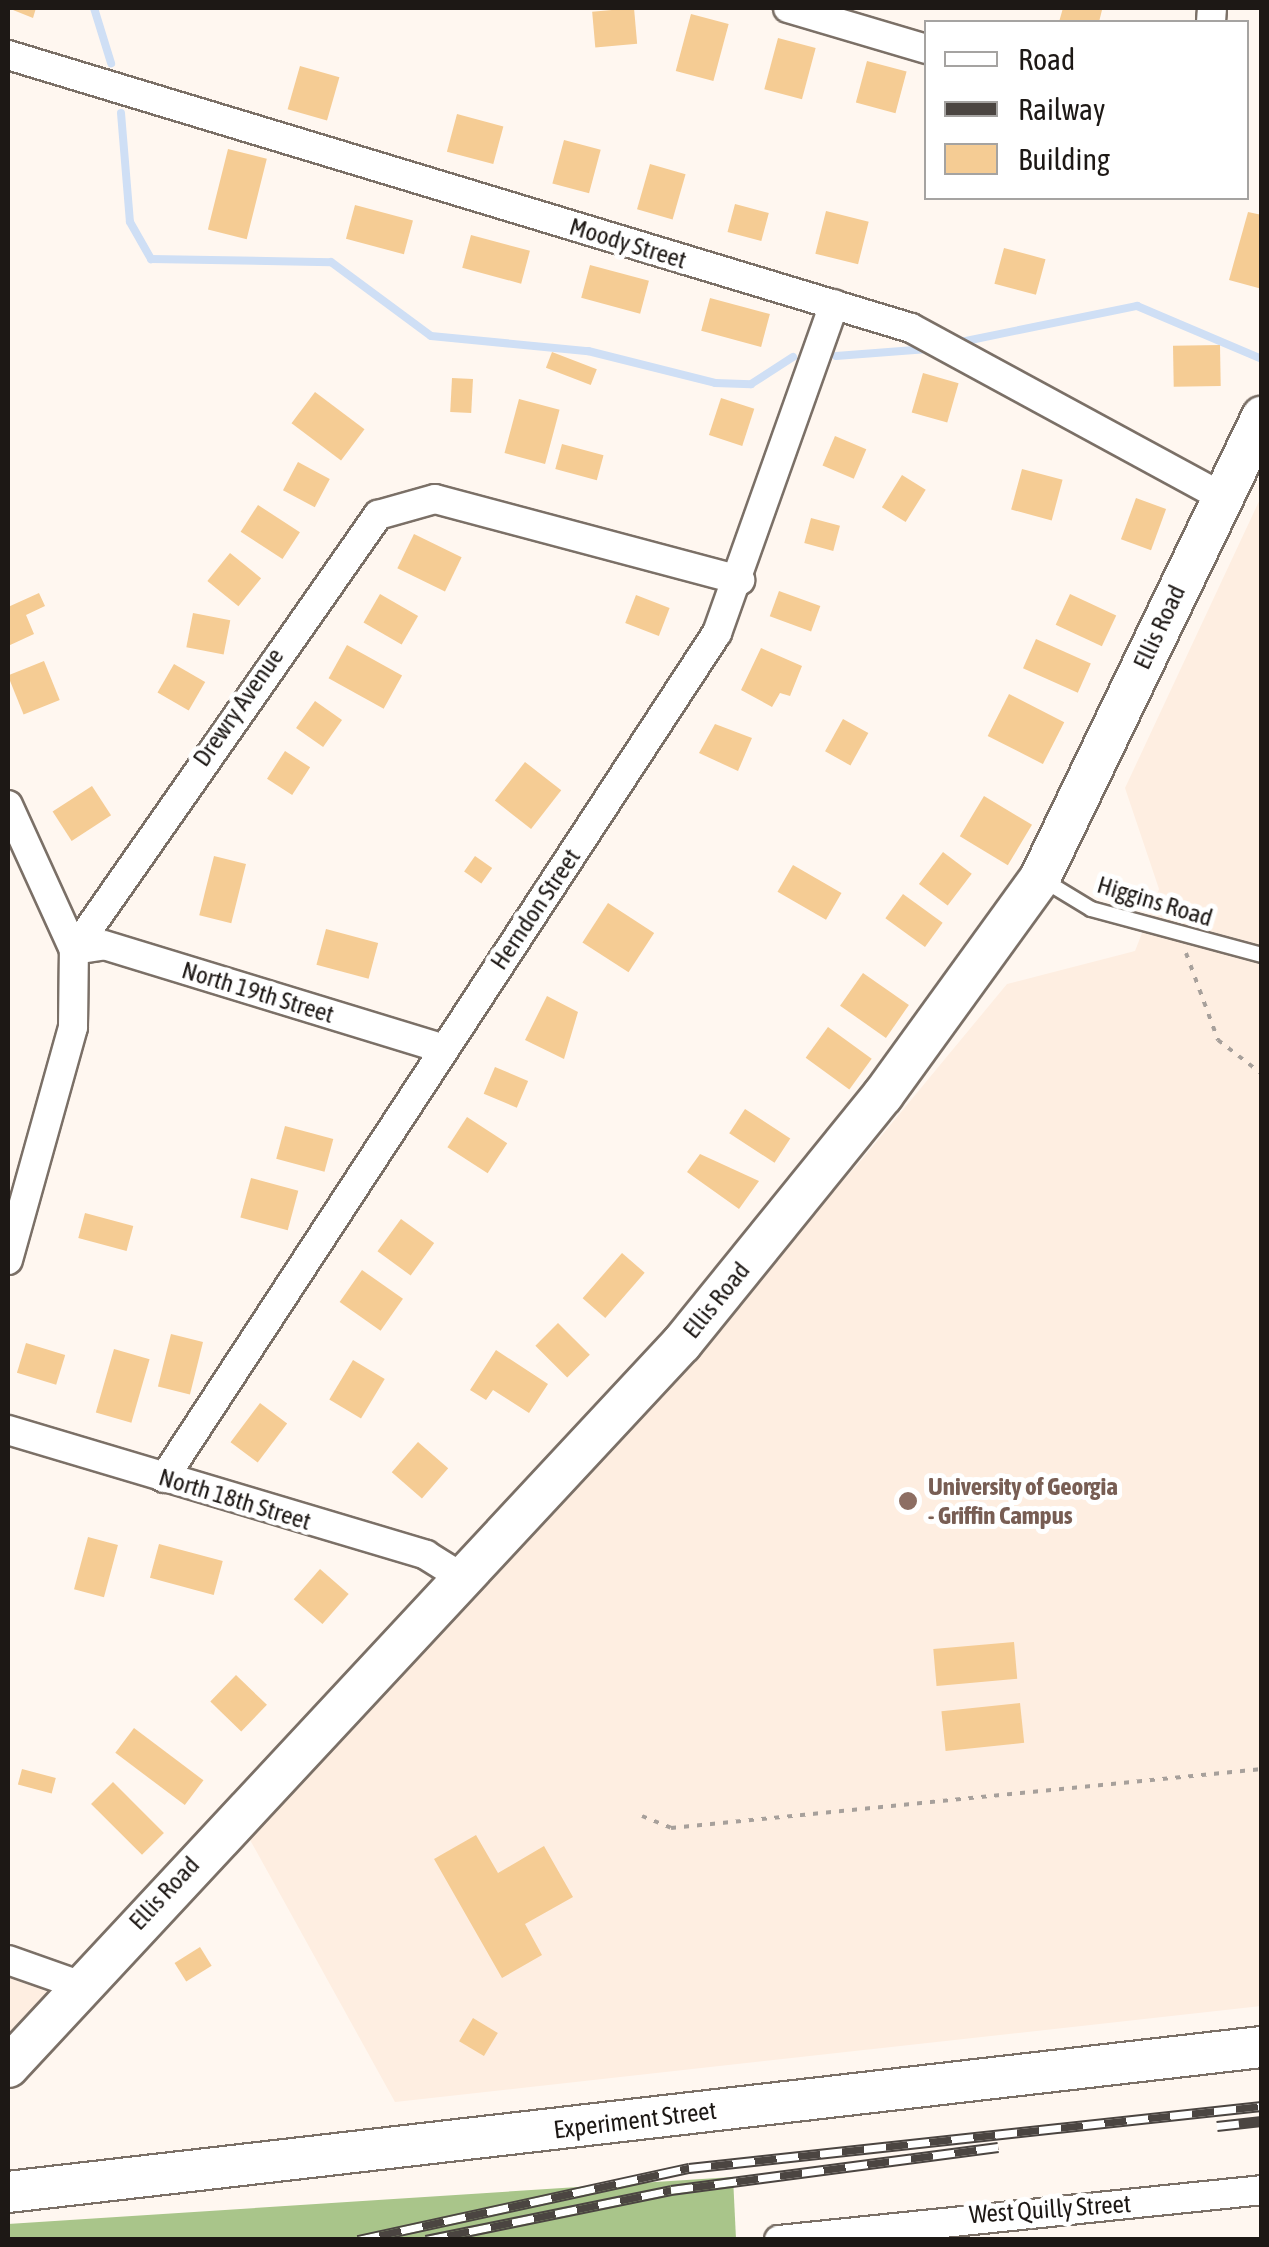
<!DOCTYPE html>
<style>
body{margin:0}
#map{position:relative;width:1269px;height:2247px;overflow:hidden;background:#fff7f0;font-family:"Asap Condensed",sans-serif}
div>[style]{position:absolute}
.built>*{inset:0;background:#feeee1}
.forest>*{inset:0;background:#a9c58a}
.stream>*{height:8px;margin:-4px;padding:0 4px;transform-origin:4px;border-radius:4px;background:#cfdff5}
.building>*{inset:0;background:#f5cc94;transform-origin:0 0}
.path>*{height:4px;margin-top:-2px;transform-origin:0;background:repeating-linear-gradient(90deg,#a7a09b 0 5px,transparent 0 13px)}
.roads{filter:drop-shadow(2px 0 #7b7067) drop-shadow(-2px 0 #7b7067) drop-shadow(0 2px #7b7067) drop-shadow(0 -2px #7b7067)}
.lane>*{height:14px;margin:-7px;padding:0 7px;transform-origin:7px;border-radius:7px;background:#fff}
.street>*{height:28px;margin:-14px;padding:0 14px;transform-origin:14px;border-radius:14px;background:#fff}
.secondary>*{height:40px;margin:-20px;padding:0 20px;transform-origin:20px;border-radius:20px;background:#fff}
.rail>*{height:11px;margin-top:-5.5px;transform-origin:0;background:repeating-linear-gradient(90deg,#fff 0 22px,#4b4541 0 44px);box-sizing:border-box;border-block:2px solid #4b4541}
.dots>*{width:28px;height:28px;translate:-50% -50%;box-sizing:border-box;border:5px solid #fff;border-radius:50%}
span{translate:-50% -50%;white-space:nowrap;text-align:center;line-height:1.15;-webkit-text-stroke:10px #fff;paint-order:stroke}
.street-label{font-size:25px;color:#1d1815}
.education-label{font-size:25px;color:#785e54;font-weight:700}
.left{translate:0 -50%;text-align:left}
.frame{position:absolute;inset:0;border:10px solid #1d1815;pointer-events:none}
.legend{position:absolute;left:924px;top:20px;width:325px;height:180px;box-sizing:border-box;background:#fff;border:2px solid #a5a3a1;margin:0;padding:12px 18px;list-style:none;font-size:30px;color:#1d1815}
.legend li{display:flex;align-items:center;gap:20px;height:50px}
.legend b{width:50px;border:2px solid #a5a3a1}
</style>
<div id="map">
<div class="built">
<div style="clip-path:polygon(1261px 497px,1261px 2006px,395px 2102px,249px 1838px,858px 1164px,1007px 984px,1135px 951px,1159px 889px,1125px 788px)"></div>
<div style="clip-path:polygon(8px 1955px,72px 1971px,8px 2039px)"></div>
</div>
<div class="forest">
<div style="clip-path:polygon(733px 2177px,736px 2239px,8px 2239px,8px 2224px)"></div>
</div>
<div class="stream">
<div style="left:94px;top:8px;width:58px;rotate:72.8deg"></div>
<div style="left:121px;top:113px;width:109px;rotate:85.3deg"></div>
<div style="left:130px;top:222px;width:43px;rotate:60.4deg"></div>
<div style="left:151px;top:259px;width:180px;rotate:1deg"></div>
<div style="left:331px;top:262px;width:124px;rotate:36.5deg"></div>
<div style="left:431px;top:336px;width:158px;rotate:5.5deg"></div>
<div style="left:588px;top:351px;width:131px;rotate:14.1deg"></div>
<div style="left:715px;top:383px;width:36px;rotate:2deg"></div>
<div style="left:751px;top:384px;width:50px;rotate:-32.7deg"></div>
<div style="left:956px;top:343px;width:185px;rotate:-11.6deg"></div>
<div style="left:1137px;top:306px;width:136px;rotate:23deg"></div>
<div style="left:836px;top:356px;width:92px;rotate:-4.4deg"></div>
</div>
<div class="building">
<div style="clip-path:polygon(8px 8px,36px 8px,33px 18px)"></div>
<div style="left:634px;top:8px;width:36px;height:42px;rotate:85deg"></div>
<div style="clip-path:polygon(1063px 8px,1094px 8px,1102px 10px,1099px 22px,1059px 22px)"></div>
<div style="left:691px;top:14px;width:39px;height:59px;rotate:15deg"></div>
<div style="left:778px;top:38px;width:39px;height:53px;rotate:15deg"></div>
<div style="left:867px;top:61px;width:41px;height:43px;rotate:15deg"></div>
<div style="left:300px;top:66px;width:41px;height:45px;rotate:16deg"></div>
<div style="left:457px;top:114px;width:48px;height:39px;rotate:15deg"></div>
<div style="left:564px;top:140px;width:38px;height:45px;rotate:15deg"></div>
<div style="left:228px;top:149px;width:40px;height:83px;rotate:14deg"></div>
<div style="left:650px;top:164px;width:37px;height:47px;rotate:16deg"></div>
<div style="left:735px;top:204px;width:35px;height:29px;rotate:15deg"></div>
<div style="left:355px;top:205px;width:60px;height:35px;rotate:15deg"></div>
<div style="left:826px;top:211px;width:44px;height:44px;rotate:14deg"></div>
<div style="clip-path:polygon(1248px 212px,1262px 215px,1262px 289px,1229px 280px)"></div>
<div style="left:471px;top:235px;width:61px;height:34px;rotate:15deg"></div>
<div style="left:1004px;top:248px;width:43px;height:37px;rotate:15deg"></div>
<div style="left:590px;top:265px;width:61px;height:34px;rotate:15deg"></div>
<div style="left:710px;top:298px;width:62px;height:34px;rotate:15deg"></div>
<div style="left:1220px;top:345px;width:41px;height:47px;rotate:89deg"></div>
<div style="left:552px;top:352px;width:48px;height:17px;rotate:21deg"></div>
<div style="left:923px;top:373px;width:37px;height:41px;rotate:16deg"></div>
<div style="left:452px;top:378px;width:21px;height:34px;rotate:3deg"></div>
<div style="left:315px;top:392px;width:62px;height:39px;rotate:37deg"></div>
<div style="left:721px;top:398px;width:35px;height:39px;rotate:18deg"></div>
<div style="left:519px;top:399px;width:42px;height:56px;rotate:15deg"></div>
<div style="left:835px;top:436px;width:34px;height:32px;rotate:23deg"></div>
<div style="left:562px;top:444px;width:43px;height:26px;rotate:15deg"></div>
<div style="left:298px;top:462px;width:36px;height:32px;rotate:28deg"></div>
<div style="left:1022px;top:469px;width:42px;height:42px;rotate:15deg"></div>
<div style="left:902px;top:475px;width:28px;height:38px;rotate:32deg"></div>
<div style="left:1136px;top:498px;width:32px;height:44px;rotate:20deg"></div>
<div style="left:258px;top:505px;width:50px;height:32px;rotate:33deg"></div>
<div style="left:811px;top:518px;width:30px;height:26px;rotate:15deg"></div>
<div style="left:414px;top:534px;width:53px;height:38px;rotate:26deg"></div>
<div style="left:230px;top:553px;width:40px;height:36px;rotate:39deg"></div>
<div style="left:779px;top:591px;width:44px;height:27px;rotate:20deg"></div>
<div style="clip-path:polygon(39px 593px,45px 606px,26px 615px,34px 634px,8px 646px,8px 607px)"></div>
<div style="left:380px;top:594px;width:44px;height:33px;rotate:30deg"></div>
<div style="left:1070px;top:594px;width:51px;height:34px;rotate:25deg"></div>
<div style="left:636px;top:595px;width:36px;height:30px;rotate:21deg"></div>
<div style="left:193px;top:613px;width:38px;height:35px;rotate:11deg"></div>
<div style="left:1036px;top:639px;width:60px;height:32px;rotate:24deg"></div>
<div style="left:347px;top:645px;width:63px;height:38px;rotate:29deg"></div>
<div style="clip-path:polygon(761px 648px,802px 666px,790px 696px,780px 693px,772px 707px,741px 690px)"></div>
<div style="left:44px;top:661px;width:42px;height:39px;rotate:68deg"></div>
<div style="left:174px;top:664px;width:36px;height:33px;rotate:30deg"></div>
<div style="left:1009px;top:694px;width:62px;height:47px;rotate:27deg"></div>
<div style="left:315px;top:701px;width:33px;height:33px;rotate:35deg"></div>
<div style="left:843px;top:719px;width:29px;height:37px;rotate:29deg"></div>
<div style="clip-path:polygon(715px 724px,752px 738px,738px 771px,699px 753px)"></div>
<div style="left:285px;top:751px;width:30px;height:33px;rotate:33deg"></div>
<div style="left:525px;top:762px;width:46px;height:49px;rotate:38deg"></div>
<div style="left:92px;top:786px;width:35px;height:47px;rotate:57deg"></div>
<div style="left:984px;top:796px;width:56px;height:47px;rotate:31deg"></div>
<div style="left:943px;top:852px;width:36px;height:40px;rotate:37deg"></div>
<div style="left:214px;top:856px;width:33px;height:61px;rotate:14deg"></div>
<div style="left:475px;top:856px;width:21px;height:19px;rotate:35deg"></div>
<div style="left:793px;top:865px;width:56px;height:31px;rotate:30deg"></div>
<div style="left:903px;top:894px;width:49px;height:30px;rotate:36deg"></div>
<div style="left:608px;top:903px;width:55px;height:47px;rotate:33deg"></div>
<div style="left:326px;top:929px;width:54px;height:37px;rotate:15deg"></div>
<div style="left:863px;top:973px;width:56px;height:40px;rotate:35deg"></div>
<div style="clip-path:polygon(547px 996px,578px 1012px,564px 1059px,525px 1040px)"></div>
<div style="left:828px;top:1027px;width:54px;height:38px;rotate:36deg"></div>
<div style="left:495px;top:1067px;width:36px;height:29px;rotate:23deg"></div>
<div style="left:745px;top:1109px;width:54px;height:29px;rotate:33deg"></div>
<div style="left:467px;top:1117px;width:48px;height:36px;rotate:33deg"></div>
<div style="left:285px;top:1126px;width:50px;height:34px;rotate:15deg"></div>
<div style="clip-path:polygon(700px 1154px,759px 1181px,739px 1209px,687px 1172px)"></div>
<div style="left:251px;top:1178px;width:49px;height:41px;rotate:15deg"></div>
<div style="left:85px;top:1213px;width:50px;height:26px;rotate:15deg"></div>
<div style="left:401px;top:1219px;width:41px;height:40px;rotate:36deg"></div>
<div style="left:622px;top:1253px;width:30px;height:60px;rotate:41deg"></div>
<div style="left:362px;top:1270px;width:50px;height:39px;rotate:35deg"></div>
<div style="left:558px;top:1323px;width:45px;height:32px;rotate:45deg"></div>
<div style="left:171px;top:1334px;width:33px;height:54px;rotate:14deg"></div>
<div style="left:26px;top:1343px;width:41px;height:31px;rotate:17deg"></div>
<div style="left:114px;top:1349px;width:37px;height:66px;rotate:16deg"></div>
<div style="clip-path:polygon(496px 1350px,548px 1384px,529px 1413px,493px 1390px,486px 1400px,470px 1390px)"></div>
<div style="left:353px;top:1360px;width:37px;height:46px;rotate:31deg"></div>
<div style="left:260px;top:1403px;width:34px;height:49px;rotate:37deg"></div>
<div style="left:418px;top:1442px;width:40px;height:40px;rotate:41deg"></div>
<div style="left:88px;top:1537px;width:31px;height:54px;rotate:15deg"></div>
<div style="left:159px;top:1544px;width:66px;height:35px;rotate:15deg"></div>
<div style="left:320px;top:1569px;width:38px;height:40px;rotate:41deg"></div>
<div style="left:1014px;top:1642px;width:37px;height:81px;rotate:85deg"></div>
<div style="left:236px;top:1675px;width:43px;height:37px;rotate:44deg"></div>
<div style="left:1020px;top:1703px;width:40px;height:79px;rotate:84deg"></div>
<div style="left:134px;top:1728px;width:87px;height:31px;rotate:37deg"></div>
<div style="left:22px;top:1769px;width:35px;height:16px;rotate:15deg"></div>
<div style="left:113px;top:1782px;width:72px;height:31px;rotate:45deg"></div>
<div style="clip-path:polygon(476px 1835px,498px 1873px,544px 1846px,573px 1897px,525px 1924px,542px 1955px,502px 1978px,434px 1859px)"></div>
<div style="left:200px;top:1947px;width:22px;height:30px;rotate:58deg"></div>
<div style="left:473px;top:2018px;width:29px;height:27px;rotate:31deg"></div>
</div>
<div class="path">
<div style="left:1186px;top:953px;width:93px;rotate:69.8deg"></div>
<div style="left:1218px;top:1040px;width:56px;rotate:37.7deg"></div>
<div style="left:642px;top:1816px;width:31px;rotate:22deg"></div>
<div style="left:671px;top:1828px;width:594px;rotate:-5.7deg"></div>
</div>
<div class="roads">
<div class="lane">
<div style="left:1045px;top:881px;width:54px;rotate:31.3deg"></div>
<div style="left:1091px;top:909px;width:177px;rotate:15.1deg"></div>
</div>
<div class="street">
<div style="left:788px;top:8px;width:144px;rotate:16.5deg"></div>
<div style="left:1211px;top:22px;width:14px;rotate:-86deg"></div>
<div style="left:8px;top:55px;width:943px;rotate:16.82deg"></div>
<div style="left:911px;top:328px;width:353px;rotate:28.5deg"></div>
<div style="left:8px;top:805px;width:159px;rotate:65.5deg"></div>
<div style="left:74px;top:950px;width:30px;rotate:-9deg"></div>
<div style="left:104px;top:945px;width:352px;rotate:17deg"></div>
<div style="left:8px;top:1260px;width:242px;rotate:-74.4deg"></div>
<div style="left:73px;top:1027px;width:77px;rotate:-89.3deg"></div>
<div style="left:74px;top:950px;width:531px;rotate:-55.05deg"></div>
<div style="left:378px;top:515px;width:59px;rotate:-15.7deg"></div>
<div style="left:435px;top:499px;width:316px;rotate:14.9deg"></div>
<div style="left:8px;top:1430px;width:436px;rotate:16.6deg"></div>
<div style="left:426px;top:1555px;width:40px;rotate:32deg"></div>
<div style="left:164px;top:1478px;width:1010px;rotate:-56.8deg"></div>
<div style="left:717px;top:633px;width:349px;rotate:-70.4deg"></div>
<div style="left:8px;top:1960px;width:75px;rotate:19.4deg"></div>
<div style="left:779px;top:2240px;width:486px;rotate:-5.9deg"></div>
</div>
<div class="secondary">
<div style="left:8px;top:2067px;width:989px;rotate:-47.05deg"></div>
<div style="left:682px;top:1343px;width:319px;rotate:-51deg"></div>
<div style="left:883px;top:1095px;width:268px;rotate:-54.1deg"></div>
<div style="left:1040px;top:878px;width:512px;rotate:-64.29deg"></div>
<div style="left:8px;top:2192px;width:1262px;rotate:-6.6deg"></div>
</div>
</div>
<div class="rail">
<div style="left:1217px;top:2126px;width:45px;rotate:-6.3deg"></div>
<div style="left:358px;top:2240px;width:339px;rotate:-12.3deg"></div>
<div style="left:689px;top:2168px;width:576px;rotate:-6.18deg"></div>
<div style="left:426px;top:2240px;width:250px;rotate:-11.5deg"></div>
<div style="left:671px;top:2190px;width:330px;rotate:-7.5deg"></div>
</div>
<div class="dots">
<div style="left:908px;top:1501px;background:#8d6e63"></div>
</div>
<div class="street-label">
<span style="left:628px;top:243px;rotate:17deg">Moody Street</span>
<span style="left:1159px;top:627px;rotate:-65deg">Ellis Road</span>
<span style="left:238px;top:707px;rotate:-55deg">Drewry Avenue</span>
<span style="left:1155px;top:901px;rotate:17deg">Higgins Road</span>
<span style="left:535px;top:909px;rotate:-56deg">Herndon Street</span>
<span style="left:258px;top:992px;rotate:17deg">North 19th Street</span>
<span style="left:716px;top:1300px;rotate:-51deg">Ellis Road</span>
<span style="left:235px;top:1499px;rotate:17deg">North 18th Street</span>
<span style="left:164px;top:1893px;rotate:-47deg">Ellis Road</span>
<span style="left:635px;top:2120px;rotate:-7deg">Experiment Street</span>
<span style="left:1050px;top:2209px;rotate:-4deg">West Quilly Street</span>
</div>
<div class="education-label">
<span class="left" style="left:928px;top:1501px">University of Georgia<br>- Griffin Campus</span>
</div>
<div class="frame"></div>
<ul class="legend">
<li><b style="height:12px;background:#fff"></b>Road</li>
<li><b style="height:12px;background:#4b4541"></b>Railway</li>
<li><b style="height:28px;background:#f5cc94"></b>Building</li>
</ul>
</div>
